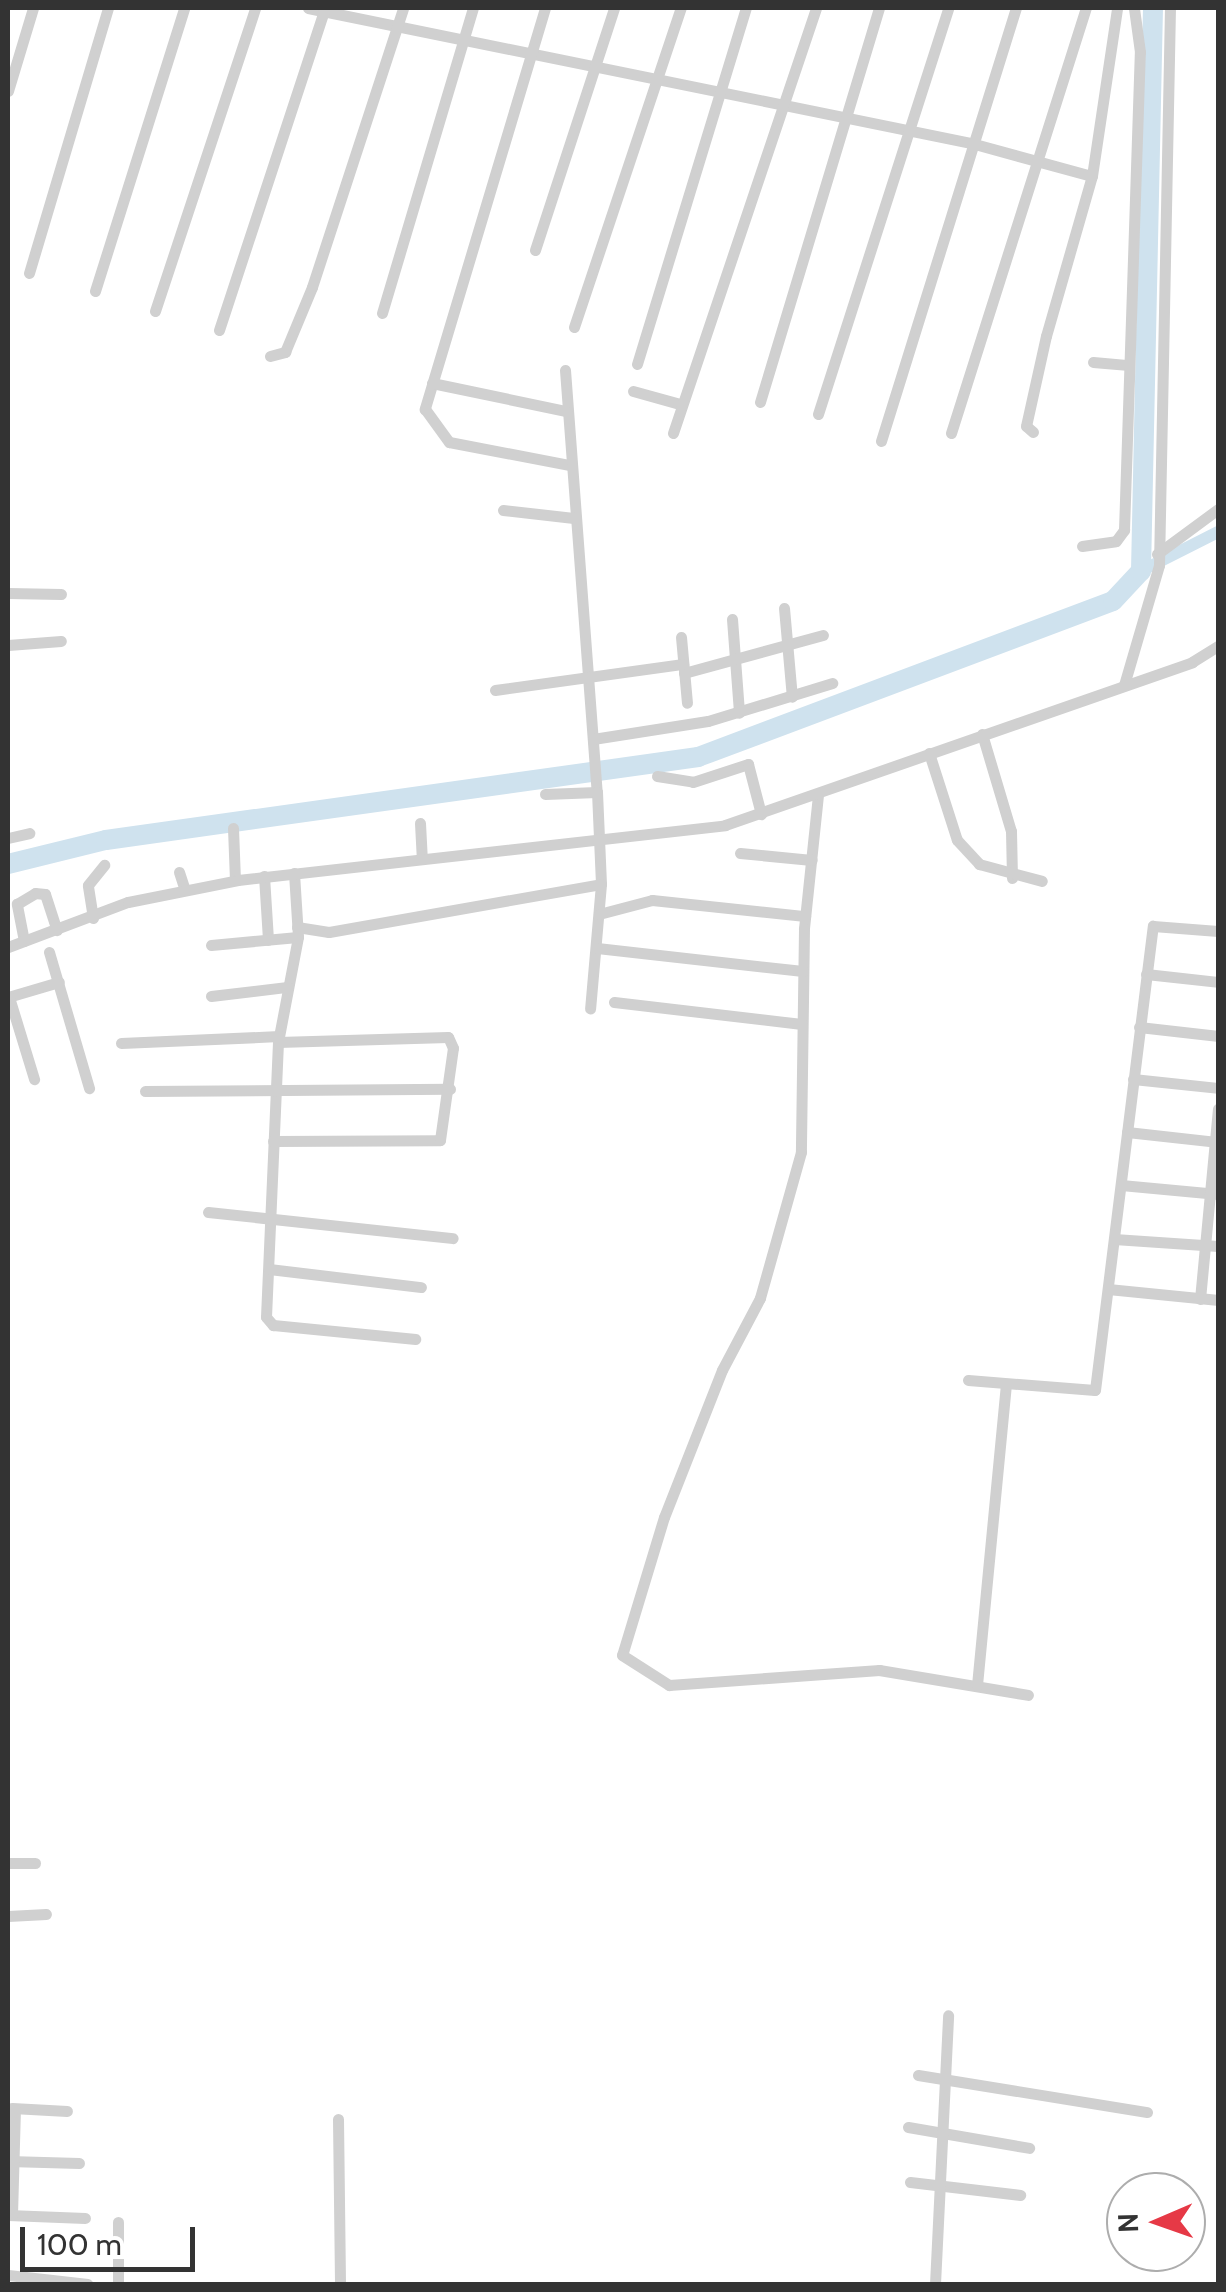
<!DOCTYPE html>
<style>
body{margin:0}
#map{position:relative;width:1226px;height:2292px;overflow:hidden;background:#fff;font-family:Cabin,sans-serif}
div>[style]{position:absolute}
.canal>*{height:12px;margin:-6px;padding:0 6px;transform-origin:6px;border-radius:6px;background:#cfe2ee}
.river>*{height:20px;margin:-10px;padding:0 10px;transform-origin:10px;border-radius:10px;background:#cfe2ee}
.minor>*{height:11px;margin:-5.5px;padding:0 5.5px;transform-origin:5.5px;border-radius:5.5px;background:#d0d0d0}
span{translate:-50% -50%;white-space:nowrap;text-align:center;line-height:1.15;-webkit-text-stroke:10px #fff;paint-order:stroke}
.frame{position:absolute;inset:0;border:10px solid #333;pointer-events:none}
.north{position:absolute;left:1106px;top:2172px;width:100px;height:100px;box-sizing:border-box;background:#fff;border:2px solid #adadad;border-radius:50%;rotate:268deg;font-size:28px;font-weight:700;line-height:40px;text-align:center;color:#333}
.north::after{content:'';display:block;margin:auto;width:35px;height:45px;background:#e63946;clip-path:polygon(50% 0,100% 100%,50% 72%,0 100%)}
.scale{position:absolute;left:20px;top:2227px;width:175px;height:45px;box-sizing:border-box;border:5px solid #333;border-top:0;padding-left:12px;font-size:30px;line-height:35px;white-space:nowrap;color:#333;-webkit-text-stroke:8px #fff;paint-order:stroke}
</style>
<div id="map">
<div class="canal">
<div style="left:1141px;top:571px;width:86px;rotate:-26.9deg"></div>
</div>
<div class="river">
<div style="left:8px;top:864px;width:101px;rotate:-13.8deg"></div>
<div style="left:106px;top:840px;width:598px;rotate:-7.98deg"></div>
<div style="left:698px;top:757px;width:443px;rotate:-20.6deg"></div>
<div style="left:1113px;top:601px;width:41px;rotate:-47deg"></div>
<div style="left:1141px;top:571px;width:563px;rotate:-88.78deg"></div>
</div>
<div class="minor">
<div style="left:308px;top:8px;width:677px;rotate:11.51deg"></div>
<div style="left:971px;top:143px;width:125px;rotate:15.3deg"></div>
<div style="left:545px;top:8px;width:419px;rotate:106.7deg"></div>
<div style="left:425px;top:409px;width:41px;rotate:54deg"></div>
<div style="left:449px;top:442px;width:123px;rotate:10.8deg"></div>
<div style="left:8px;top:91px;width:87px;rotate:-73.2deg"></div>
<div style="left:535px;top:250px;width:255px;rotate:-71.9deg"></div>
<div style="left:29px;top:273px;width:277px;rotate:-73.4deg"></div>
<div style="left:95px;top:291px;width:297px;rotate:-72.5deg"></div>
<div style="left:155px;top:311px;width:319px;rotate:-71.7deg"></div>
<div style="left:382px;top:313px;width:318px;rotate:-73.4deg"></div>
<div style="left:574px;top:327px;width:336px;rotate:-71.5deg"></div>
<div style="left:219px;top:330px;width:339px;rotate:-71.8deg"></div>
<div style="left:270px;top:356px;width:16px;rotate:-15deg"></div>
<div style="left:285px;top:352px;width:70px;rotate:-67.4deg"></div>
<div style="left:312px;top:287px;width:293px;rotate:-71.9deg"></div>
<div style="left:1093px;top:362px;width:36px;rotate:5deg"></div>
<div style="left:637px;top:364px;width:372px;rotate:-73deg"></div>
<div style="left:565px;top:370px;width:423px;rotate:85.7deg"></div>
<div style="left:432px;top:383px;width:137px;rotate:11.8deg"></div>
<div style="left:633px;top:391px;width:49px;rotate:15.5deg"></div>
<div style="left:760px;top:402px;width:412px;rotate:-73.2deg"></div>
<div style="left:818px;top:414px;width:426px;rotate:-72.2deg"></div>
<div style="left:1033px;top:432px;width:9px;rotate:-139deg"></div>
<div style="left:1026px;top:426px;width:92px;rotate:-77.5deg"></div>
<div style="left:1046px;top:336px;width:166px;rotate:-74deg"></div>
<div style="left:1092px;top:176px;width:170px;rotate:-81.5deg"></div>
<div style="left:673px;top:433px;width:448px;rotate:-71.4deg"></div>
<div style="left:951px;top:433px;width:446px;rotate:-72.4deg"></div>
<div style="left:881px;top:441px;width:454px;rotate:-72.7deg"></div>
<div style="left:503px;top:510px;width:71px;rotate:6.4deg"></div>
<div style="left:1082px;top:546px;width:34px;rotate:-8deg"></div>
<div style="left:1116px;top:541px;width:14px;rotate:-54deg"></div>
<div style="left:1124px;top:530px;width:478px;rotate:-88.1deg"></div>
<div style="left:1140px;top:52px;width:44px;rotate:-97.8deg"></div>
<div style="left:1157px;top:554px;width:76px;rotate:-36.4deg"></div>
<div style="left:8px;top:593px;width:53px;rotate:1.1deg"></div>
<div style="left:784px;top:608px;width:89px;rotate:84.9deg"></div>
<div style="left:732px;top:619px;width:94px;rotate:85.7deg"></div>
<div style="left:681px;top:637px;width:66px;rotate:84.8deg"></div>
<div style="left:8px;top:645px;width:53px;rotate:-4.3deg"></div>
<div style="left:684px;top:673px;width:144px;rotate:-15.3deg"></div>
<div style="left:1124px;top:685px;width:125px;rotate:-73.7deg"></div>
<div style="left:1159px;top:565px;width:557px;rotate:-88.87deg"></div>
<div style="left:495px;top:690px;width:190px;rotate:-7.9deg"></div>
<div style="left:982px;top:734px;width:101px;rotate:73.4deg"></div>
<div style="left:1011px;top:831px;width:47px;rotate:88.8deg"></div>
<div style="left:593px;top:739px;width:116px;rotate:-8.9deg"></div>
<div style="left:708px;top:721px;width:130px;rotate:-17deg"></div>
<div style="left:929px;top:753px;width:91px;rotate:72.2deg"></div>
<div style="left:957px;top:840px;width:33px;rotate:47deg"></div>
<div style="left:979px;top:864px;width:65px;rotate:15.1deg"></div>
<div style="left:657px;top:776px;width:36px;rotate:9deg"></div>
<div style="left:693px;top:782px;width:58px;rotate:-18.1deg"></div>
<div style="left:748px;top:764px;width:52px;rotate:75.4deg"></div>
<div style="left:545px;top:794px;width:52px;rotate:-2.2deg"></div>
<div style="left:597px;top:792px;width:92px;rotate:87.5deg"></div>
<div style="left:601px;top:884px;width:125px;rotate:95deg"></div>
<div style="left:818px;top:795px;width:135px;rotate:96deg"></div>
<div style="left:804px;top:929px;width:223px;rotate:90.8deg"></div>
<div style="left:801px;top:1152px;width:152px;rotate:105.7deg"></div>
<div style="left:760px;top:1298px;width:81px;rotate:117.8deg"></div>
<div style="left:722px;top:1370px;width:158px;rotate:111.5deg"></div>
<div style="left:664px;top:1517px;width:144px;rotate:106.9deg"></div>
<div style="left:622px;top:1655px;width:56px;rotate:32.6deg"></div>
<div style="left:669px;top:1685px;width:211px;rotate:-4.1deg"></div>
<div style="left:879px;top:1670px;width:151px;rotate:9.5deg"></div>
<div style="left:420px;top:823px;width:33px;rotate:87deg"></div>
<div style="left:233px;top:828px;width:52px;rotate:87.8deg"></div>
<div style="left:8px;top:838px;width:22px;rotate:-13deg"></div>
<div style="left:740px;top:853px;width:72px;rotate:5.6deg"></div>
<div style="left:179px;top:872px;width:19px;rotate:72deg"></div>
<div style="left:294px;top:873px;width:64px;rotate:86.4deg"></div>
<div style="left:298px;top:937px;width:107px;rotate:100.8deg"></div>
<div style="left:278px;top:1042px;width:275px;rotate:92.5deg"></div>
<div style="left:266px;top:1317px;width:11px;rotate:49deg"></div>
<div style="left:273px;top:1325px;width:143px;rotate:5.6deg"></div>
<div style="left:264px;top:876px;width:64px;rotate:86.4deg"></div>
<div style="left:599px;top:914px;width:55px;rotate:-14.8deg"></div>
<div style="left:652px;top:900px;width:154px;rotate:6deg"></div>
<div style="left:93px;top:918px;width:33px;rotate:-99deg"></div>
<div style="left:88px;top:885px;width:26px;rotate:-51deg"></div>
<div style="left:297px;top:927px;width:32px;rotate:9deg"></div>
<div style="left:329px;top:932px;width:276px;rotate:-10deg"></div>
<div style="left:24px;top:941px;width:38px;rotate:-101deg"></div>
<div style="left:17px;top:904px;width:21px;rotate:-31deg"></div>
<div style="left:35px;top:893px;width:10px;rotate:6deg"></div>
<div style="left:45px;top:894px;width:38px;rotate:72deg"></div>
<div style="left:211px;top:945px;width:87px;rotate:-5.3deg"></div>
<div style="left:8px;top:947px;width:128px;rotate:-20.6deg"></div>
<div style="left:128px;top:902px;width:112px;rotate:-11.3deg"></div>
<div style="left:238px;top:880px;width:490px;rotate:-6.4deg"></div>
<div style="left:725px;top:825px;width:495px;rotate:-19.2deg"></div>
<div style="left:1192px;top:662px;width:31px;rotate:-32deg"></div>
<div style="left:597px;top:948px;width:207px;rotate:6.4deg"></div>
<div style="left:49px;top:952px;width:142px;rotate:73.6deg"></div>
<div style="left:1146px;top:974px;width:72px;rotate:6.3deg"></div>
<div style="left:211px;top:996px;width:77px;rotate:-6.8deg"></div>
<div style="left:8px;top:997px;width:53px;rotate:-16.4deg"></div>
<div style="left:9px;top:997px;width:86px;rotate:73deg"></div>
<div style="left:614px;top:1002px;width:189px;rotate:6.7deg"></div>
<div style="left:1139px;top:1027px;width:80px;rotate:6.5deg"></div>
<div style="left:121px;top:1043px;width:158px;rotate:-2.5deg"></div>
<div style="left:1133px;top:1079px;width:85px;rotate:6deg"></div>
<div style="left:145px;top:1091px;width:305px;rotate:-0.4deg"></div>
<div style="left:1127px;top:1132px;width:92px;rotate:6.3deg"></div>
<div style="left:273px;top:1141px;width:167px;rotate:-0.3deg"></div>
<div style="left:440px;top:1140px;width:93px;rotate:-82deg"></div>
<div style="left:453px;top:1048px;width:12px;rotate:-114deg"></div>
<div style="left:448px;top:1037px;width:170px;rotate:178.3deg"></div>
<div style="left:1121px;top:1185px;width:97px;rotate:5.3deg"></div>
<div style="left:208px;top:1212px;width:246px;rotate:6.1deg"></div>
<div style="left:1114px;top:1239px;width:104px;rotate:3.9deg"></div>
<div style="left:269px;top:1269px;width:153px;rotate:6.8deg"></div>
<div style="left:1108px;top:1289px;width:111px;rotate:5.7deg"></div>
<div style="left:1200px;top:1299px;width:191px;rotate:-84.6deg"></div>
<div style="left:968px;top:1380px;width:127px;rotate:4.5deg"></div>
<div style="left:1095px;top:1390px;width:468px;rotate:-82.9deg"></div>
<div style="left:1153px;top:926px;width:65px;rotate:4.4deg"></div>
<div style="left:977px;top:1685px;width:302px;rotate:-84.5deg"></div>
<div style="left:8px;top:1863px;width:27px"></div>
<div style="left:8px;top:1916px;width:38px;rotate:-3deg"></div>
<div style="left:918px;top:2075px;width:232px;rotate:9.2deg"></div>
<div style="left:12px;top:2108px;width:55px;rotate:3.1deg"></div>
<div style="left:338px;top:2119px;width:165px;rotate:89.3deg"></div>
<div style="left:908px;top:2127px;width:123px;rotate:9.8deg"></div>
<div style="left:8px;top:2161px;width:71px;rotate:1.6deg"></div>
<div style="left:910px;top:2182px;width:111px;rotate:6.7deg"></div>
<div style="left:8px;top:2215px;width:77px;rotate:2.2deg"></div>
<div style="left:12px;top:2215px;width:106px;rotate:-88.4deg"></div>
<div style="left:8px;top:2275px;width:80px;rotate:6.5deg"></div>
<div style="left:118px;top:2284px;width:62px;rotate:-90deg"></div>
<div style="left:935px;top:2284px;width:269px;rotate:-87.2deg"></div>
</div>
<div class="frame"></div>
<div class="north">N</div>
<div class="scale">100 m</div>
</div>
